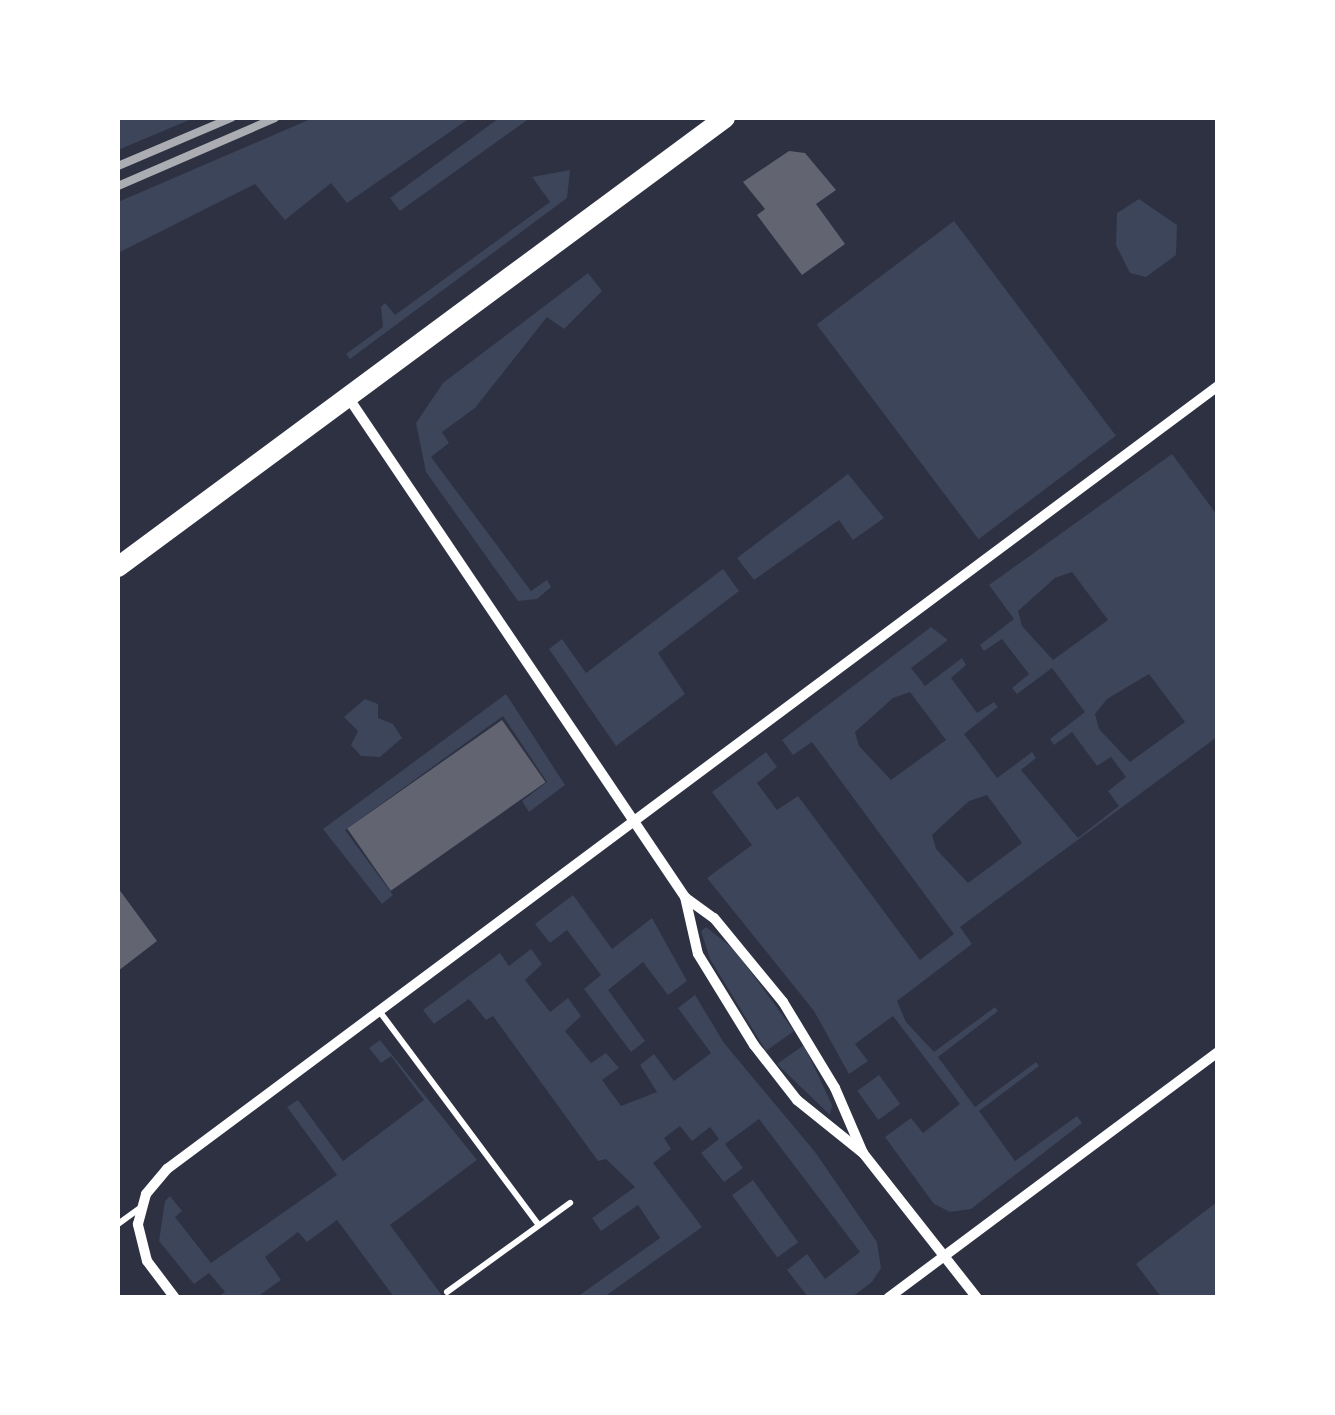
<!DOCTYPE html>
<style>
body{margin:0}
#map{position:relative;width:1335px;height:1415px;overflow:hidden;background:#2d3142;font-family:Manrope,sans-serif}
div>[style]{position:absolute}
.green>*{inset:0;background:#3c4559;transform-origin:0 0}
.building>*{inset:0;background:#626471;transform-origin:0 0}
.service>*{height:6px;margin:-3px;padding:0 3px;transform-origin:3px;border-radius:3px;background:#fff}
.minor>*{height:10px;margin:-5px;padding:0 5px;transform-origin:5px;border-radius:5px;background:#fff}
.primary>*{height:20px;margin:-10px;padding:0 10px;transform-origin:10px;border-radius:10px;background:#fff}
.rail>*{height:8px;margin:-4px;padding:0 4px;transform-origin:4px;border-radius:4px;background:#abadb3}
span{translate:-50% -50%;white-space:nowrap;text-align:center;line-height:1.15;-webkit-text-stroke:8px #fff;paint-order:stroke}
.frame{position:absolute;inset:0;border:120px solid #fff;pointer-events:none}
</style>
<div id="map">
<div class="green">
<div style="clip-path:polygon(118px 118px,194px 118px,118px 150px)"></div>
<div style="clip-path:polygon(313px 118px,470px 118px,347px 203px,331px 183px,285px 220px,255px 184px,118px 253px,118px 202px)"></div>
<div style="clip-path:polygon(499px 118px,530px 118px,400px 211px,390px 198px)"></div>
<div style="clip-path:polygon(570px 170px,567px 198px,350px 359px,346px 354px,383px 327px,381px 307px,385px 303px,395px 315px,550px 202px,532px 177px)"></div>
<div style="clip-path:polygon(1139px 199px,1177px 225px,1176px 255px,1146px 277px,1130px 273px,1116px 245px,1117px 213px)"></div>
<div style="left:954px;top:221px;width:269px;height:172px;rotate:53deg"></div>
<div style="clip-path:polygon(588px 273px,602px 291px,564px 329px,547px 317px,475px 408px,442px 432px,449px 443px,431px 457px,531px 591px,547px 580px,551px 587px,537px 599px,518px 601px,426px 472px,416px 423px,443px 383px)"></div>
<div style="clip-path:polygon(evenodd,1172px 454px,1217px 515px,1217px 737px,960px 927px,972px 944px,897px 1001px,906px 1022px,934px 1052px,995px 1007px,998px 1011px,938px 1057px,975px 1107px,1036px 1062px,1039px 1066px,979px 1111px,1015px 1161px,1077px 1116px,1082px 1123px,971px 1209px,950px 1212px,934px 1204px,885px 1137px,911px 1118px,923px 1133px,960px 1104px,893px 1016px,855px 1044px,868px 1061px,849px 1074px,814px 1011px,707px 878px,752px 845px,712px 792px,766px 752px,777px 767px,757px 783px,777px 810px,798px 796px,920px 960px,954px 934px,812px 742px,793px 755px,782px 740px,931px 627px,948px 640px,911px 668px,925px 686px,962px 658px,966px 665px,951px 678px,977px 713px,994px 702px,998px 707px,964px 734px,997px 778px,1032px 752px,1036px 758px,1021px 770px,1078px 838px,1119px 806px,1108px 791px,1126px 777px,1111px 757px,1097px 766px,1072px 732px,1054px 745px,1050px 739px,1085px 712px,1052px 668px,1017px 694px,1012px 688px,1029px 674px,1002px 639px,984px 651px,980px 645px,1014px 619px,989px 585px,1172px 454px,1072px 572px,1108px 620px,1053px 660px,1022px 626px,1018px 611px,1055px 578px,1072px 572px,1172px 454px,1149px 674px,1185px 722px,1130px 762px,1099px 729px,1095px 714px,1107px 699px,1149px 674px,1172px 454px,910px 692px,946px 740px,891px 780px,859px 746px,855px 732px,893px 698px,910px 692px,1172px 454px,987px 795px,1022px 843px,968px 883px,936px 849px,932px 835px,969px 801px,987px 795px)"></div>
<div style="clip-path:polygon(848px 474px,884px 518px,853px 540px,839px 520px,754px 580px,737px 558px)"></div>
<div style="clip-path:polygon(723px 569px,739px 591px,658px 653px,685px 694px,616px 746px,549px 649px,562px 639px,586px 673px)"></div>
<div style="clip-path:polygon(506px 694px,565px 785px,529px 812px,522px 801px,547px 782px,503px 716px,345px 830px,393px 895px,382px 904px,323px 829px)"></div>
<div style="clip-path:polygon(365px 699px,378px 704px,378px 718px,393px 724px,402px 738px,380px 757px,361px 756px,351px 745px,358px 731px,344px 717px)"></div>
<div style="clip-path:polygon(573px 895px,612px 949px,652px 918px,687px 981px,668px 995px,643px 962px,608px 990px,645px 1041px,631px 1052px,584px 989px,601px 975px,567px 930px,550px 943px,535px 924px)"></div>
<div style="clip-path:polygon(706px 927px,735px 950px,794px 1031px,766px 1051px,710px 959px,701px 931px)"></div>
<div style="clip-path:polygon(531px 949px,542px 964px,525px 980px,550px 1012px,568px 998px,581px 1016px,565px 1031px,591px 1063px,606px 1053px,619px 1068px,602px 1080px,621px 1106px,657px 1092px,640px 1065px,654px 1054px,674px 1081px,711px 1053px,678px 1008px,695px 995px,724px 1043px,815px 1152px,877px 1242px,881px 1268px,872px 1282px,852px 1297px,808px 1297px,787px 1270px,807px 1254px,825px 1279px,860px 1252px,759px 1119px,725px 1144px,743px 1168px,724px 1182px,701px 1153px,719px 1139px,710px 1127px,692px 1141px,680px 1126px,664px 1138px,671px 1149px,653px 1163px,702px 1227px,604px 1297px,577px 1297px,660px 1238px,638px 1205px,601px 1231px,592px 1218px,635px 1187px,606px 1159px,598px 1161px,493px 1016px,486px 1020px,469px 999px,434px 1024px,423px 1010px,500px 953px,509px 966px)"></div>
<div style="clip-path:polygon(380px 1040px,477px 1160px,390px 1225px,443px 1297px,394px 1297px,337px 1220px,307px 1242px,298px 1232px,265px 1257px,281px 1280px,257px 1297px,218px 1297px,225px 1292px,209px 1273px,194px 1284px,159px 1241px,165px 1201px,170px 1196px,182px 1211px,175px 1217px,211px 1263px,337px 1175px,287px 1107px,298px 1100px,343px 1161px,424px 1100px,391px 1056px,381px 1063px,369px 1048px)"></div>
<div style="clip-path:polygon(804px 1045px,832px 1105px,830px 1115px,777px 1064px)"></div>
<div style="left:879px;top:1075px;width:36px;height:27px;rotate:54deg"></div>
<div style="left:753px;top:1180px;width:77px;height:26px;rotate:54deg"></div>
<div style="clip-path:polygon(1217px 1202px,1217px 1297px,1161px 1297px,1136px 1264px)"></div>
</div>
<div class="building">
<div style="clip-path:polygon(789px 151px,805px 153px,836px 190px,816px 204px,845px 244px,802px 275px,757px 215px,765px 209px,743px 182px)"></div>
<div style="left:502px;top:720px;width:76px;height:189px;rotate:55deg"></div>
<div style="clip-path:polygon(118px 888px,157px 941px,118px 971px)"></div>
</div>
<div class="service">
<div style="left:380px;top:1012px;width:264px;rotate:53.3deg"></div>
<div style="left:118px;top:1224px;width:27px;rotate:-36deg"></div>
<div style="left:447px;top:1292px;width:152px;rotate:-35.9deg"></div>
</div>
<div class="minor">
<div style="left:350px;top:400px;width:599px;rotate:56.02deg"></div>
<div style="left:685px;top:897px;width:58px;rotate:77.2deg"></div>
<div style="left:698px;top:954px;width:107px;rotate:58.4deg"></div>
<div style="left:754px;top:1045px;width:70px;rotate:52deg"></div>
<div style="left:797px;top:1100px;width:85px;rotate:38.8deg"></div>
<div style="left:686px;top:898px;width:34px;rotate:36deg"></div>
<div style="left:714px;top:918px;width:109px;rotate:50.6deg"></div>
<div style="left:783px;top:1002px;width:100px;rotate:58.8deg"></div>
<div style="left:835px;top:1088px;width:71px;rotate:66.7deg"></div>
<div style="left:863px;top:1153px;width:184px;rotate:51.8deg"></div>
<div style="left:175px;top:1298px;width:46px;rotate:-127.1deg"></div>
<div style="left:147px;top:1261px;width:38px;rotate:-104deg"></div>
<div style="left:138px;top:1224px;width:31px;rotate:-75deg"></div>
<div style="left:146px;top:1194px;width:33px;rotate:-50deg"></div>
<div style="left:167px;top:1169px;width:1311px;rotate:-36.69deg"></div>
<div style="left:888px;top:1298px;width:412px;rotate:-36.7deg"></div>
</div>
<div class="primary">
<div style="left:118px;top:567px;width:755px;rotate:-36.49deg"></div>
</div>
<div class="rail">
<div style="left:118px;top:166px;width:123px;rotate:-23deg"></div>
<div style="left:118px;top:186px;width:171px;rotate:-23.4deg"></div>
</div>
<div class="frame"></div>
</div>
